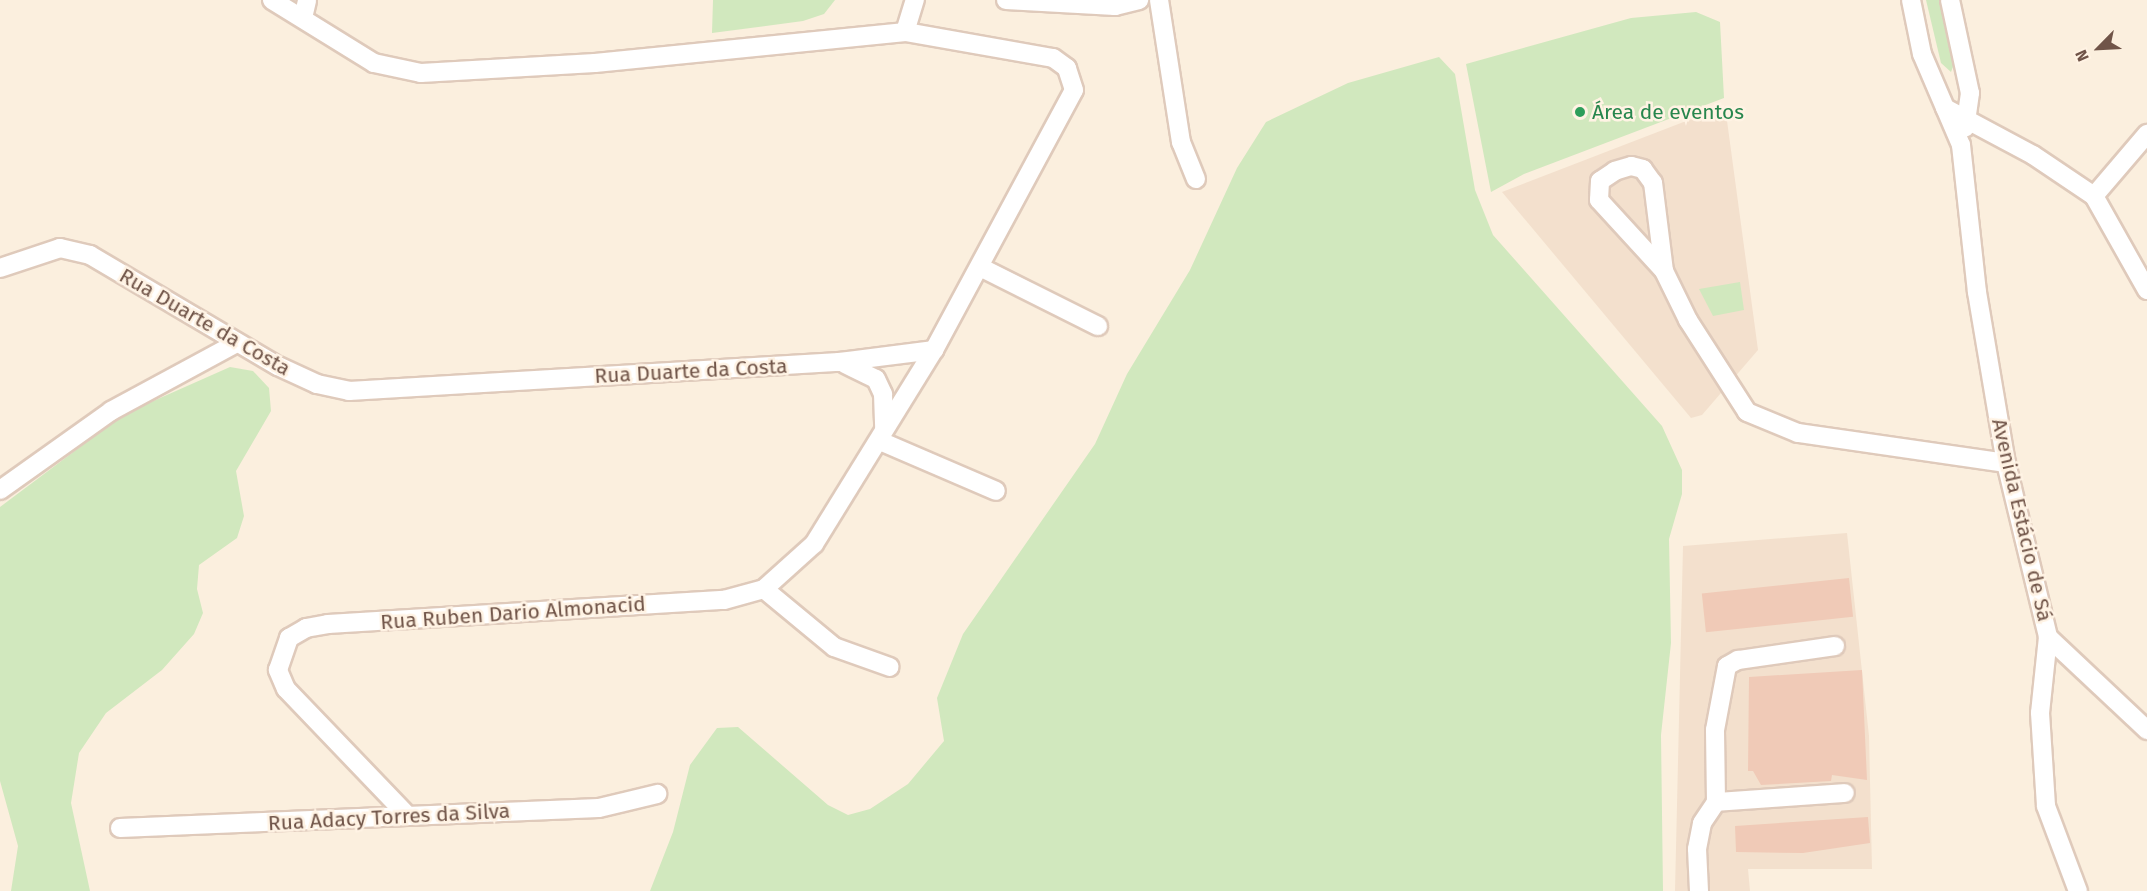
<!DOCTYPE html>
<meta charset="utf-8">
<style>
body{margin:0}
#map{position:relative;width:2147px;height:891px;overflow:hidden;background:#fbefde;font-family:"Fira Sans",sans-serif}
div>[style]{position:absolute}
.residential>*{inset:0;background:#f3e0cd}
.green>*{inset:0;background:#d1e8be}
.building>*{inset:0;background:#f0cab7;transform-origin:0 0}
.roads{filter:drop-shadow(2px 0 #dfcabb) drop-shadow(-2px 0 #dfcabb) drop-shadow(0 2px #dfcabb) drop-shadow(0 -2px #dfcabb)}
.minor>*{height:18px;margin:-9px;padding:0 9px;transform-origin:9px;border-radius:9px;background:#fff}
.dots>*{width:16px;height:16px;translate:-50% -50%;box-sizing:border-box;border:3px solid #fff3e4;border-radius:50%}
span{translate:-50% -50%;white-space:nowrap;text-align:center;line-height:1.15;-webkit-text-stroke:5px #fff3e4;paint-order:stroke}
.leisure-label{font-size:21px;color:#27864d}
.left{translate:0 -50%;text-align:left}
.street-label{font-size:21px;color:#705448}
.north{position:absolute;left:2069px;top:18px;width:60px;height:60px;-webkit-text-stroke:4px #fff3e4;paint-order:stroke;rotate:246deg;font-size:16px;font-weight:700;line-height:24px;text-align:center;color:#705448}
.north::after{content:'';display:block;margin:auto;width:21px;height:27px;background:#705448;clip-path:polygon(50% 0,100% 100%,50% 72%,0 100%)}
</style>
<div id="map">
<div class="residential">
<div style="clip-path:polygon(1725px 106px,1758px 350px,1702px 415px,1691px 418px,1502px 192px)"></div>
<div style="clip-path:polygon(1847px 533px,1869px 736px,1872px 869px,1748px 869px,1750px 891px,1675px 891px,1683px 546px)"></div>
</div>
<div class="green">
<div style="clip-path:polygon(713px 0,835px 0,824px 14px,803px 21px,712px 33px)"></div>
<div style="clip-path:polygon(1926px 0,1943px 0,1956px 59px,1951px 72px,1941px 63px)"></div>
<div style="clip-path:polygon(1696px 12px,1720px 22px,1724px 98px,1524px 174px,1491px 192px,1466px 64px,1631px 18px)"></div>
<div style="clip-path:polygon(1439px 57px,1455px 74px,1475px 190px,1493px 235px,1662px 426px,1682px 470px,1682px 494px,1669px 539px,1671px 643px,1661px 735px,1663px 891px,650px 891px,673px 832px,690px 765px,717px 728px,738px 727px,828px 805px,848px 815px,870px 809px,908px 784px,944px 741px,937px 698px,963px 634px,1095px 444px,1127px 374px,1190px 270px,1237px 168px,1266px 122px,1348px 83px)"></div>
<div style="clip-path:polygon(1740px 282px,1744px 310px,1713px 316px,1699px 289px)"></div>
<div style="clip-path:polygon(230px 367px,253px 371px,269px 388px,271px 411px,236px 471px,244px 516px,237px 538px,199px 565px,197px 589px,203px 613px,194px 634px,162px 670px,106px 713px,79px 753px,71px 803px,90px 891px,11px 891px,18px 846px,0 781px,0 507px,124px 414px)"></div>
</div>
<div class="building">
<div style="left:1849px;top:578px;width:39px;height:148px;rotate:84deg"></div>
<div style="clip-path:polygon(1862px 670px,1867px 780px,1832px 775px,1831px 781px,1761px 785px,1753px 771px,1748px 771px,1749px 677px)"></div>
<div style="clip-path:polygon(1868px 817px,1870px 843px,1803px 853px,1736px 852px,1735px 826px)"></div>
</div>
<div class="roads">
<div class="minor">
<div style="left:272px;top:0;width:120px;rotate:31.7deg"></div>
<div style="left:374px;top:63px;width:48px;rotate:12deg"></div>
<div style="left:421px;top:73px;width:174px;rotate:-3.3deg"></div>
<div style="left:595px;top:63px;width:312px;rotate:-5.7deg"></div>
<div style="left:905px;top:32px;width:34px;rotate:-73deg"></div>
<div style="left:1006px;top:0;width:109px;rotate:3.2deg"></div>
<div style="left:1114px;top:0;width:6px;rotate:81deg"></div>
<div style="left:1115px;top:6px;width:25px;rotate:-14deg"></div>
<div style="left:1159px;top:0;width:144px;rotate:81.2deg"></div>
<div style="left:1181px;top:142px;width:40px;rotate:68deg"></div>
<div style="left:1911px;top:0;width:55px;rotate:78.5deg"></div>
<div style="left:1922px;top:54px;width:99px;rotate:66.8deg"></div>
<div style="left:1961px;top:145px;width:148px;rotate:83.8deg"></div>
<div style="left:1977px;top:292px;width:173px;rotate:80.4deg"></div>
<div style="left:2006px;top:463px;width:179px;rotate:76.4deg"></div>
<div style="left:2048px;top:637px;width:76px;rotate:96deg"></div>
<div style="left:2040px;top:713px;width:93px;rotate:86.3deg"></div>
<div style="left:2046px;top:806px;width:91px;rotate:69.4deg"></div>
<div style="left:1950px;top:0;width:95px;rotate:77.9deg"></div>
<div style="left:1970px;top:93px;width:35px;rotate:98deg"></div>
<div style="left:303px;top:18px;width:18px;rotate:-77deg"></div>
<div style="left:1945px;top:108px;width:100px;rotate:28.1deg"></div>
<div style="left:2033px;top:155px;width:73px;rotate:33.9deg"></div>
<div style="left:2094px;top:196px;width:108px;rotate:60.6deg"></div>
<div style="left:2094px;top:196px;width:82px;rotate:-49.5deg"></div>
<div style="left:980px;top:267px;width:132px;rotate:26.6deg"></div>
<div style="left:0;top:268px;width:63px;rotate:-18.4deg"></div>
<div style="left:60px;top:248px;width:31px;rotate:13deg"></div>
<div style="left:90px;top:255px;width:218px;rotate:30.6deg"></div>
<div style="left:278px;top:366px;width:43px;rotate:24.8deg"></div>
<div style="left:317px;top:384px;width:33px;rotate:12deg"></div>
<div style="left:349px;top:391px;width:491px;rotate:-3.4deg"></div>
<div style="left:839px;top:362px;width:96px;rotate:-7.2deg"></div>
<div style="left:934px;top:350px;width:295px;rotate:-61.7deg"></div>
<div style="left:1074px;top:90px;width:23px;rotate:-108deg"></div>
<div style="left:1067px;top:68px;width:17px;rotate:-144deg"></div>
<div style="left:1053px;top:58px;width:150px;rotate:-170deg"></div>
<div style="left:1664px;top:271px;width:89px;rotate:-97.1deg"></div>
<div style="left:1653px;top:183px;width:17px;rotate:-126deg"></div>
<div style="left:1643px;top:169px;width:12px;rotate:-166deg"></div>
<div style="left:1631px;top:166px;width:17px;rotate:163deg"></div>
<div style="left:1615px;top:171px;width:18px;rotate:146deg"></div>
<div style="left:1600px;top:181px;width:19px;rotate:93deg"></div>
<div style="left:1599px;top:200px;width:96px;rotate:47.5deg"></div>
<div style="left:1664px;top:271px;width:55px;rotate:63.9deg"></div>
<div style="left:1688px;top:320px;width:109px;rotate:57.3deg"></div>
<div style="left:1747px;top:412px;width:55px;rotate:22.4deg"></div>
<div style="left:1798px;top:433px;width:210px;rotate:8.2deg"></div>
<div style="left:845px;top:364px;width:34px;rotate:26deg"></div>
<div style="left:876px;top:379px;width:17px;rotate:65deg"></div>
<div style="left:883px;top:394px;width:34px;rotate:88deg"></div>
<div style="left:880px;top:441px;width:126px;rotate:23.3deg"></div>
<div style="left:0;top:490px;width:136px;rotate:-35.4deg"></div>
<div style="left:111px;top:411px;width:143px;rotate:-28.4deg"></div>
<div style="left:764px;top:589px;width:91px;rotate:39.6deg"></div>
<div style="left:834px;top:647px;width:59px;rotate:19.7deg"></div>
<div style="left:2048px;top:637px;width:136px;rotate:43.2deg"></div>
<div style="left:1716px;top:802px;width:129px;rotate:-4deg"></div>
<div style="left:406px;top:814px;width:173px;rotate:-133.8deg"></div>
<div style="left:286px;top:689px;width:21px;rotate:-113deg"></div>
<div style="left:278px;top:670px;width:34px;rotate:-71deg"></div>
<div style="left:289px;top:638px;width:20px;rotate:-30deg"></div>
<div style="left:306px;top:628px;width:22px;rotate:-10deg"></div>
<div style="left:328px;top:624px;width:397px;rotate:-3.5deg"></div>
<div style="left:724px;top:600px;width:41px;rotate:-15.4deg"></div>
<div style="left:764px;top:589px;width:67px;rotate:-42deg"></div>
<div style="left:814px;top:544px;width:228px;rotate:-58.3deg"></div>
<div style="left:120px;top:828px;width:479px;rotate:-2.4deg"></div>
<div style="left:599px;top:808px;width:60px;rotate:-13.6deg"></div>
<div style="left:1699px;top:891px;width:42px;rotate:-92.7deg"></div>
<div style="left:1697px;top:849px;width:26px;rotate:-79deg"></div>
<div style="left:1702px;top:823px;width:25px;rotate:-56deg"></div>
<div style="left:1716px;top:802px;width:72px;rotate:-90.8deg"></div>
<div style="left:1715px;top:730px;width:65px;rotate:-79.4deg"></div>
<div style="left:1727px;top:666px;width:13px;rotate:-29deg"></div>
<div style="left:1738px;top:660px;width:98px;rotate:-8.2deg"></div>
</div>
</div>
<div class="dots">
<div style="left:1580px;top:112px;background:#2e9e5b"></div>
</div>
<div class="leisure-label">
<span class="left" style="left:1592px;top:112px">Área de eventos</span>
</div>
<div class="street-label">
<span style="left:205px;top:322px;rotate:30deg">Rua Duarte da Costa</span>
<span style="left:691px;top:371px;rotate:-3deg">Rua Duarte da Costa</span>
<span style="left:2022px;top:520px;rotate:77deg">Avenida Estácio de Sá</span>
<span style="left:513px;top:613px;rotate:-4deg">Rua Ruben Dario Almonacid</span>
<span style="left:389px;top:817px;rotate:-3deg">Rua Adacy Torres da Silva</span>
</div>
<div class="north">N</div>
</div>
